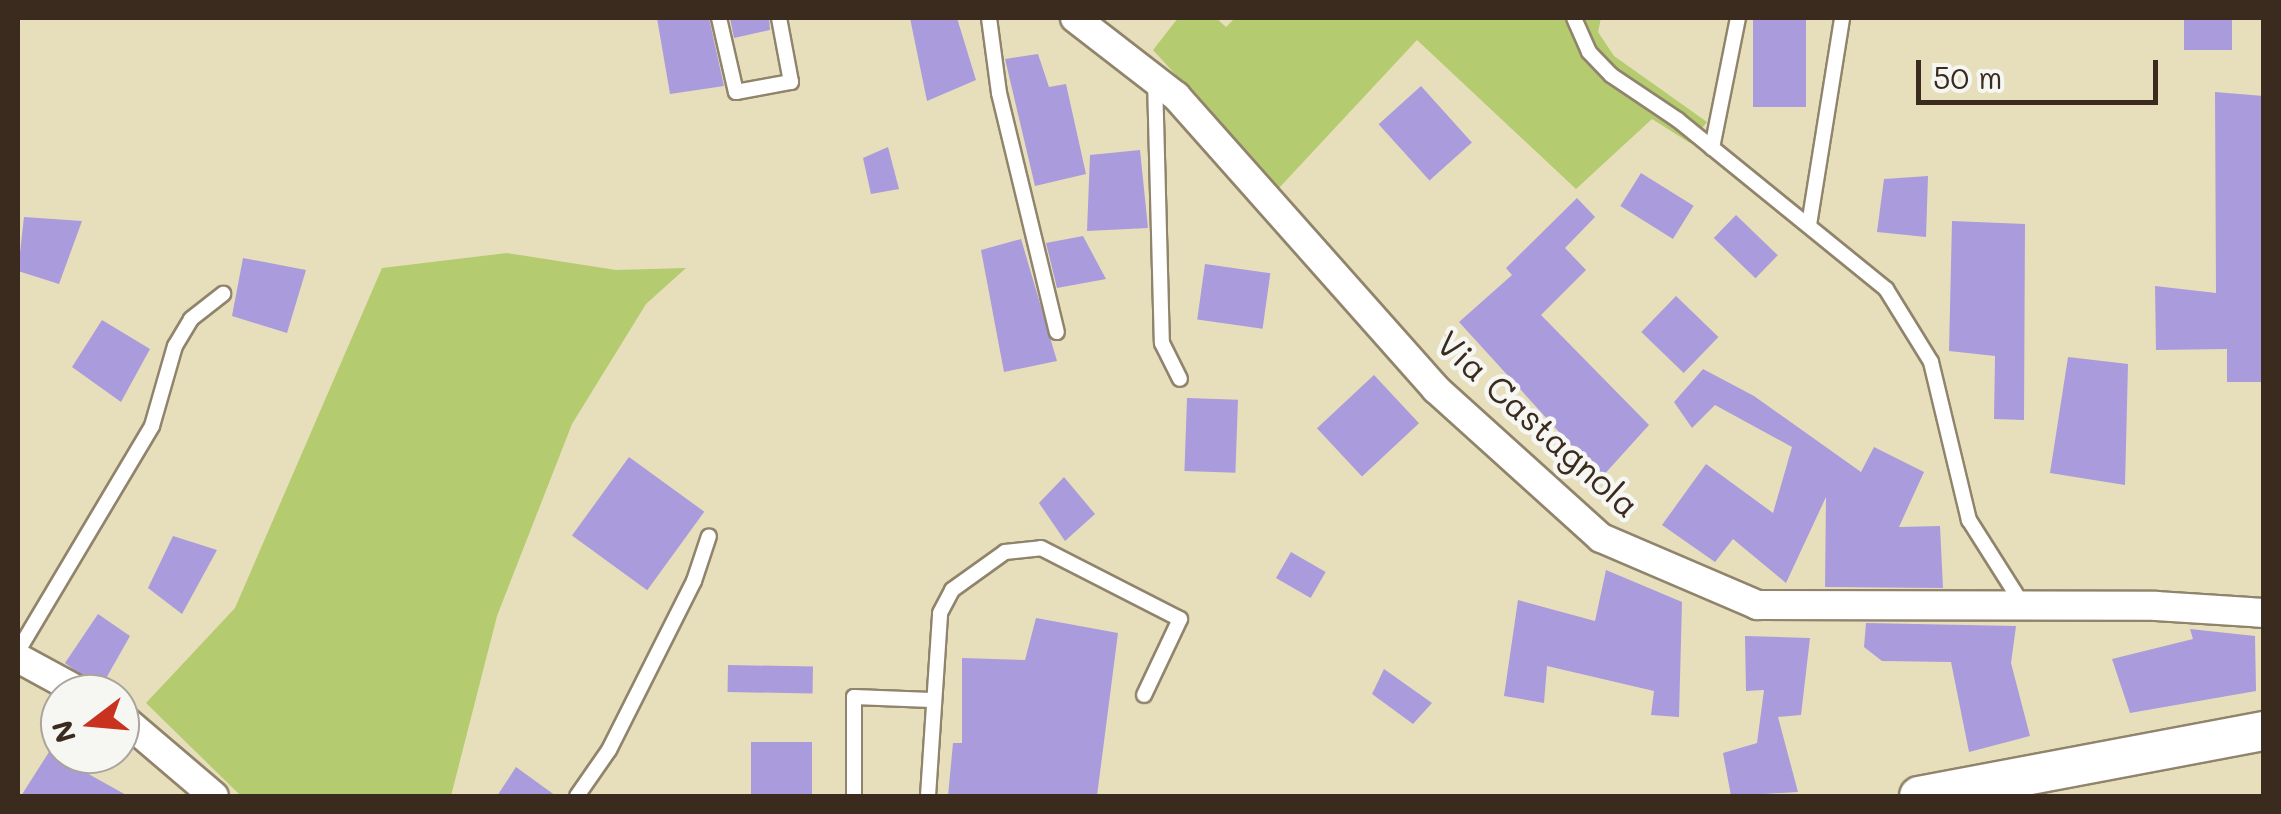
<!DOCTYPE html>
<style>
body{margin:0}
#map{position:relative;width:2281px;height:814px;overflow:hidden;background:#e7dfbb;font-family:Mali,sans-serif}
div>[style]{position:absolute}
.green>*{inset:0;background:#b5cb6f}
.building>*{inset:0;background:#aa9bdd;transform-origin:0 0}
.roads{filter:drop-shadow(2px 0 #91846c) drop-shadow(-2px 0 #91846c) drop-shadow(0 2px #91846c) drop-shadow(0 -2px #91846c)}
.lane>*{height:14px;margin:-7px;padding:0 7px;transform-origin:7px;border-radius:7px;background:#fff}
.street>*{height:28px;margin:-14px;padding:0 14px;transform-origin:14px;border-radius:14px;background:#fff}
.secondary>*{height:38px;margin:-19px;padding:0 19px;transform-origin:19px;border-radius:19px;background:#fff}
span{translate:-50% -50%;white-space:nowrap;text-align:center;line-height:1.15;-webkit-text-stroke:9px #f6f6f2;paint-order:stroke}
.street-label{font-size:35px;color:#3b2a1e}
.frame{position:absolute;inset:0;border:20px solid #3b2a1e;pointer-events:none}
.north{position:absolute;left:40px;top:674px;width:100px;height:100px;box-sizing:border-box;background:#f6f6f2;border:2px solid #aba49d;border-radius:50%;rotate:254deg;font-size:28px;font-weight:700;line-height:40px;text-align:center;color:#3b2a1e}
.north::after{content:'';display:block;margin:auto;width:35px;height:45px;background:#c8321e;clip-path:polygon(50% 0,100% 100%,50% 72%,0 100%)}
.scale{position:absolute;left:1916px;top:60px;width:242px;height:45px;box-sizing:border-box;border:5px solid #3b2a1e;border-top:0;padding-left:12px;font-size:30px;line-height:35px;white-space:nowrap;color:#3b2a1e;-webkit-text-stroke:8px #f6f6f2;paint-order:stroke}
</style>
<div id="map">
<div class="green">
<div style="clip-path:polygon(1178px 18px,1216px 18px,1226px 27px,1235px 18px,1601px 18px,1598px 32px,1614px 56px,1707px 122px,1690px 143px,1652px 119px,1576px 189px,1417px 40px,1279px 188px,1153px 50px)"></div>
<div style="clip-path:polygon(507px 253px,616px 270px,686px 268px,646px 304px,572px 424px,497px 616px,451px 796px,241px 796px,146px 703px,235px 608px,382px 268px)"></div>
</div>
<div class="building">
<div style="clip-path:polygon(657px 18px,709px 18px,724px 86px,670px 94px)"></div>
<div style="clip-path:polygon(730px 18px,769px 18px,770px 30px,734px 38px)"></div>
<div style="clip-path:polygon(910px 18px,957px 18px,976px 80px,927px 101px)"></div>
<div style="left:1753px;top:18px;width:53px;height:89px"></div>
<div style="left:2184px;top:18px;width:48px;height:32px"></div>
<div style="clip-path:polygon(1038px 54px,1049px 87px,1066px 84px,1086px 174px,1035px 186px,1005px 59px)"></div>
<div style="left:1421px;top:86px;width:76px;height:57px;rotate:48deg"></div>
<div style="clip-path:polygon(2215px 92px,2264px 96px,2264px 382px,2227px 382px,2227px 349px,2156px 350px,2155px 286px,2216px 293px)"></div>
<div style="clip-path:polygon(888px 147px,899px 189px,871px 194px,863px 158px)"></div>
<div style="clip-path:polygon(1140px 150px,1148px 228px,1087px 231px,1090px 155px)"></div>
<div style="left:1641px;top:173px;width:62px;height:39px;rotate:32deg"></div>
<div style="clip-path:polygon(1928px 176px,1926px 237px,1877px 232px,1884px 179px)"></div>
<div style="clip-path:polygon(1577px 198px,1595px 217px,1565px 248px,1586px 270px,1541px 315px,1649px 425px,1601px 478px,1459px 322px,1512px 275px,1506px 268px)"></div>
<div style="left:1736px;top:215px;width:58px;height:32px;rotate:44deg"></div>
<div style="clip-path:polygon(24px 217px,82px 221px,59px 284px,18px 271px)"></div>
<div style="clip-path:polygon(1952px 221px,2025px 224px,2024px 420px,1994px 419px,1995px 356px,1949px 351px)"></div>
<div style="clip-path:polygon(1083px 236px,1106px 279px,1057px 288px,1046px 243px)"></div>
<div style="clip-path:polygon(1021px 239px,1057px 361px,1004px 372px,981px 250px)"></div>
<div style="clip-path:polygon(243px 258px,306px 270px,287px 333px,232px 316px)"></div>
<div style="left:1205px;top:264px;width:66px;height:56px;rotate:8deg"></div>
<div style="left:1676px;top:296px;width:59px;height:50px;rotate:44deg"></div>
<div style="clip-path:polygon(102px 320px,150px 349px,121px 402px,72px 367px)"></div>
<div style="clip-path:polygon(2068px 357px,2128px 364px,2125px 485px,2050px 473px)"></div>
<div style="clip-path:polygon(1703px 369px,1754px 396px,1861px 472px,1874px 447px,1924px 472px,1899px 527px,1940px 526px,1943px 588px,1825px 587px,1826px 497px,1786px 583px,1733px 539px,1715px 562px,1662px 525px,1706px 464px,1773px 513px,1792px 447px,1715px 405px,1692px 428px,1674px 402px)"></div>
<div style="left:1374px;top:375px;width:66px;height:78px;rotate:47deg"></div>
<div style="left:1187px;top:398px;width:51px;height:73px;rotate:2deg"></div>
<div style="left:629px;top:457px;width:93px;height:97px;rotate:36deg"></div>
<div style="clip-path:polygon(1064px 477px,1095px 514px,1065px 541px,1039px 503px)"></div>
<div style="clip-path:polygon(173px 536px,217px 550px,182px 614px,148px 588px)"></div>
<div style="left:1291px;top:552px;width:40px;height:30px;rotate:30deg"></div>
<div style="clip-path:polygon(1606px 570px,1682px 602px,1679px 717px,1651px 715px,1654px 691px,1547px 666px,1544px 703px,1504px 696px,1518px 600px,1595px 621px)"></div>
<div style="clip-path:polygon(98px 614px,130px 636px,100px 689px,65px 663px)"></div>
<div style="clip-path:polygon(1036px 618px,1118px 633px,1097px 796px,948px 796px,953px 743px,962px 743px,962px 658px,1025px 660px)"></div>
<div style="clip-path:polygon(1866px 623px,2016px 626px,2011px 663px,2030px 736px,1969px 752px,1951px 662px,1882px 661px,1864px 647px)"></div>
<div style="clip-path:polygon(2190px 629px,2255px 636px,2256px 691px,2130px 713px,2112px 659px,2193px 639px)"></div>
<div style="clip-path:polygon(1745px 636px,1810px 638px,1801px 715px,1778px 717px,1798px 792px,1731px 796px,1723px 753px,1757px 743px,1764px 690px,1746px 691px)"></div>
<div style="left:728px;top:665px;width:85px;height:27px;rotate:1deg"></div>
<div style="clip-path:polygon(1384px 669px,1432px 703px,1413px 724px,1372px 694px)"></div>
<div style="left:751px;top:742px;width:61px;height:54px"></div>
<div style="clip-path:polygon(49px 752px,128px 796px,21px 796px)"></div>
<div style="clip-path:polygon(516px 767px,556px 796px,497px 796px)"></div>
</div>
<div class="roads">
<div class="lane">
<div style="left:719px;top:18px;width:76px;rotate:77.1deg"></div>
<div style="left:736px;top:92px;width:56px;rotate:-10.3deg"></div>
<div style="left:791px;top:82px;width:65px;rotate:-100.6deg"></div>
<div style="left:989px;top:18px;width:76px;rotate:82.4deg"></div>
<div style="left:999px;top:93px;width:246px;rotate:76.4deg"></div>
<div style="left:1574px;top:18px;width:37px;rotate:66deg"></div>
<div style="left:1589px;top:52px;width:32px;rotate:46deg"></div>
<div style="left:1611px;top:75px;width:81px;rotate:33.9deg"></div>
<div style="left:1678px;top:120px;width:268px;rotate:39.1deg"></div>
<div style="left:1886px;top:289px;width:86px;rotate:58.3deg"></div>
<div style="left:1931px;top:362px;width:163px;rotate:76.5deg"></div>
<div style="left:1969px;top:520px;width:101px;rotate:57.6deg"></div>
<div style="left:1155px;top:80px;width:263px;rotate:88.5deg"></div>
<div style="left:1162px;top:343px;width:40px;rotate:63.4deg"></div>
<div style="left:1712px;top:148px;width:133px;rotate:-78.7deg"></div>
<div style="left:1809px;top:225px;width:210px;rotate:-80.9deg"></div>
<div style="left:18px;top:651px;width:262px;rotate:-59.2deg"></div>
<div style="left:152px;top:426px;width:83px;rotate:-74deg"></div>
<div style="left:175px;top:346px;width:31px;rotate:-59deg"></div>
<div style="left:191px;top:319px;width:41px;rotate:-38deg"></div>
<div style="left:577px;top:796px;width:56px;rotate:-55.2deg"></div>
<div style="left:609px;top:750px;width:189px;rotate:-63.3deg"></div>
<div style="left:694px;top:581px;width:47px;rotate:-71.6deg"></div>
<div style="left:854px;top:796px;width:99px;rotate:-90deg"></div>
<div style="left:854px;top:697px;width:77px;rotate:2.2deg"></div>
<div style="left:928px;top:796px;width:183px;rotate:-86.2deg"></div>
<div style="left:940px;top:613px;width:26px;rotate:-62deg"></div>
<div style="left:952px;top:590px;width:65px;rotate:-35.6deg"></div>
<div style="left:1005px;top:552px;width:36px;rotate:-6deg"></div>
<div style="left:1041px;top:548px;width:156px;rotate:27.1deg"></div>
<div style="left:1180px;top:619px;width:84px;rotate:115.3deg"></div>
</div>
<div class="street">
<div style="left:1075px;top:18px;width:128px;rotate:37.7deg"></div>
<div style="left:1176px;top:96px;width:392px;rotate:48.4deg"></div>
<div style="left:1436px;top:389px;width:222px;rotate:42.1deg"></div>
<div style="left:1601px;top:538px;width:170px;rotate:23.2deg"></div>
<div style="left:1757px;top:605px;width:399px;rotate:0.1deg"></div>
<div style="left:2156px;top:606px;width:108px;rotate:3.7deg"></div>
<div style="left:18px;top:658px;width:75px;rotate:28.6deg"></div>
<div style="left:120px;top:716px;width:123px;rotate:40.4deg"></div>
</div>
<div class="secondary">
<div style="left:1919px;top:796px;width:351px;rotate:-10.7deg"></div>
</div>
</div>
<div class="street-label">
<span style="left:1539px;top:423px;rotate:42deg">Via Castagnola</span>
</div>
<div class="frame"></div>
<div class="north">N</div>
<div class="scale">50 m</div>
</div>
